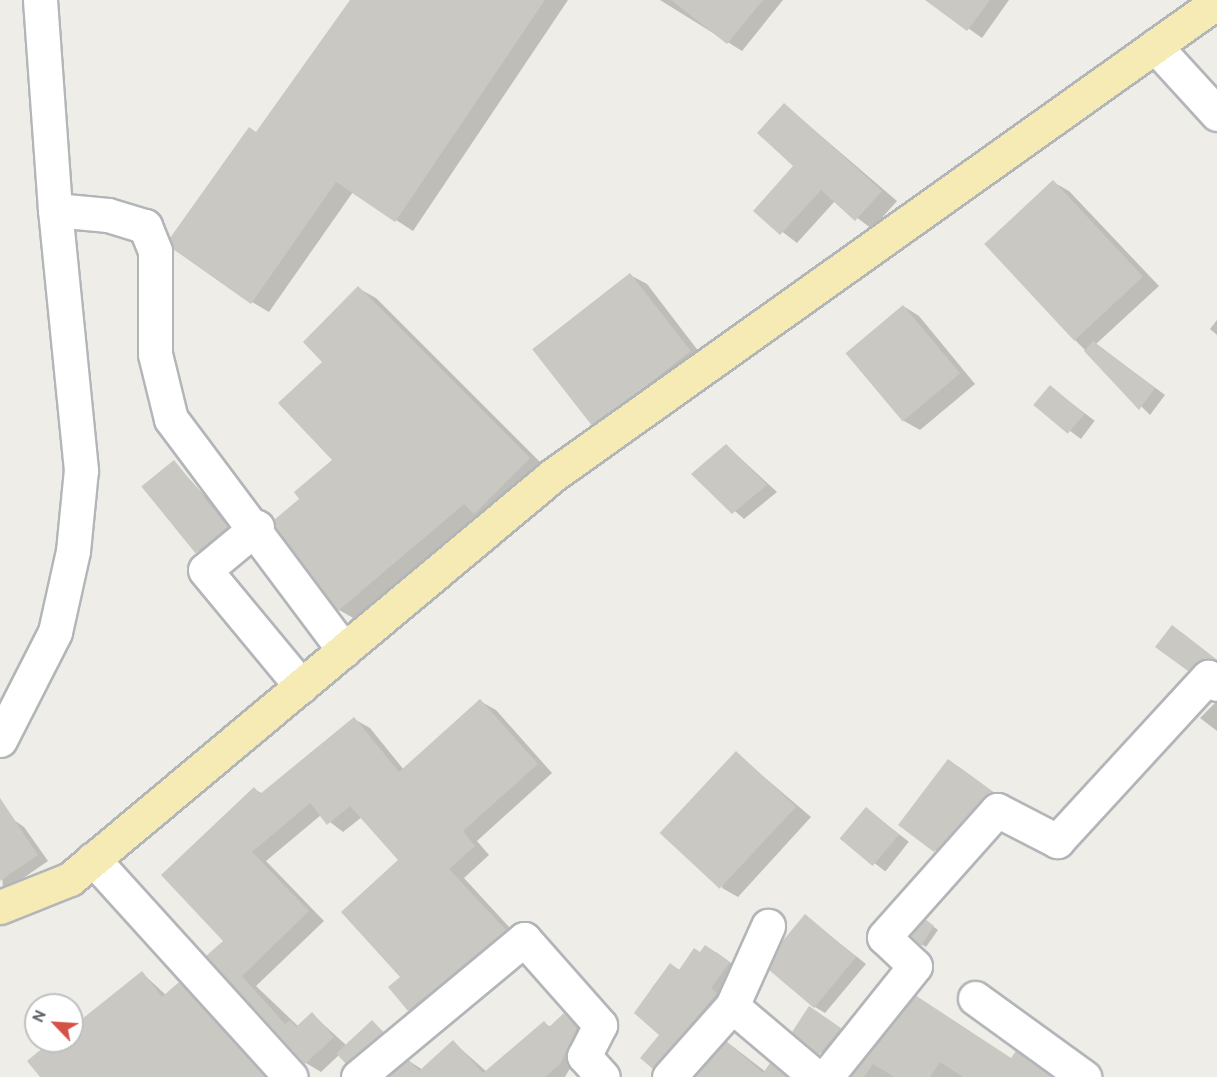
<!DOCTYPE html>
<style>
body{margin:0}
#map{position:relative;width:1217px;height:1077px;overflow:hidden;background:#eeede7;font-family:Cabin,sans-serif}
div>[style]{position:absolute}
.shadow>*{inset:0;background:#0003;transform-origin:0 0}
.building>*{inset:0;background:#cac8c3;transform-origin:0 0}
.roads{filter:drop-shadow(2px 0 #b3b6b9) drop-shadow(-2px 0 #b3b6b9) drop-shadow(0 2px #b3b6b9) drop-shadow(0 -2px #b3b6b9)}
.minor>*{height:33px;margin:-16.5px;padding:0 16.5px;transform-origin:16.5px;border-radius:16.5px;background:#fff}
.primary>*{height:33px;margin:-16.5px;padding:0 16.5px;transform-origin:16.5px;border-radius:16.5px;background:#f6ebb4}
span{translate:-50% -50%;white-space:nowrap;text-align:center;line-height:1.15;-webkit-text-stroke:6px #fff;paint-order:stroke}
.north{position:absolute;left:24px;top:993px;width:60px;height:60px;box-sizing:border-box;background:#fff;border:2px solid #bfc0c1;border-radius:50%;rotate:295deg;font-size:16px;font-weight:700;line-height:24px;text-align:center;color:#5e6165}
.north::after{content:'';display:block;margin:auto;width:21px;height:27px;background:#d55146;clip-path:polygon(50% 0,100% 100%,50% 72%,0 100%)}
</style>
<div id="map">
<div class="shadow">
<div style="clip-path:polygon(352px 0,568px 0,413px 231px,353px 192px,269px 312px,252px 302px,257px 133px)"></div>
<div style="clip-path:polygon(660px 0,783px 0,742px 51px)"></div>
<div style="clip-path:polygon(928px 0,1009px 0,982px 38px)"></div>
<div style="clip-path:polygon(785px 105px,897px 201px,872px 229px,835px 201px,797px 243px,755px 211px,795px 166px)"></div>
<div style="clip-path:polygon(1053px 182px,1069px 191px,1159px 286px,1096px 344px,1165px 395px,1150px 415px,1075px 340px)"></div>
<div style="clip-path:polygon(630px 275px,647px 284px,706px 361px,608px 433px,592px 424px)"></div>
<div style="clip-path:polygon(358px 288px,376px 298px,547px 469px,357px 620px,339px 610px,277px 526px,334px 460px,325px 362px)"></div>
<div style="clip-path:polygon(903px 306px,919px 316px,975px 384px,920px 430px,904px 421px)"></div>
<div style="clip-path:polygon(1217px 320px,1217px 335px,1210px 329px)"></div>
<div style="left:1050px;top:387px;width:56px;height:23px;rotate:37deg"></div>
<div style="clip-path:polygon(727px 446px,777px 492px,744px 519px,693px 474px)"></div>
<div style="clip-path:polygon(174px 462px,238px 533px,209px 557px,198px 551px)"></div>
<div style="clip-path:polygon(1181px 632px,1217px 660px,1217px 664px,1197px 675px,1188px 670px)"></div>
<div style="clip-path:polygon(480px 701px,496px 710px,552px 773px,477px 841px,489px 855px,464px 878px,520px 939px,424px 1019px,409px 1010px,402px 977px,400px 860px,362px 817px,343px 832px,321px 815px,266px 861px,324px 921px,256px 986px,299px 1027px,312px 1014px,346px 1045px,372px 1022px,387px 1035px,351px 1065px,340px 1054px,321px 1072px,306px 1063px,209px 956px,225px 941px,254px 789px,263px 794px,354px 719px,370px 728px,404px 770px)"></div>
<div style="clip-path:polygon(1217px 701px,1217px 731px,1200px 718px)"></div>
<div style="clip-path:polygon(736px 753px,811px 817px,738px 897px,722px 888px)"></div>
<div style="clip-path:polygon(959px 767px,1003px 799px,946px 857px,900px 825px)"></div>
<div style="left:867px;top:809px;width:53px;height:38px;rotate:38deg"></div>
<div style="clip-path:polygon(14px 820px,24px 827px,48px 861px,3px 892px,0 830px)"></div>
<div style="clip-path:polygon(805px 916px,866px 964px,825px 1013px,815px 1007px)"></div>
<div style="clip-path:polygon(930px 924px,938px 930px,926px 947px,921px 944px)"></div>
<div style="clip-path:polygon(716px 952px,739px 969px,663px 1074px,654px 1068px,661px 1035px,651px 989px,670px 965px,680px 970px,701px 954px)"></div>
<div style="clip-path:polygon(142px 973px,166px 995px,179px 983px,190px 990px,269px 1077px,42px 1077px,55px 1041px,72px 1041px,72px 1028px)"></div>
<div style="clip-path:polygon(916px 997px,1033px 1077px,852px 1077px)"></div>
<div style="clip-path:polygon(565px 1015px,589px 1036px,565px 1077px,393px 1077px,409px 1061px,423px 1070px,453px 1042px,487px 1072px,544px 1023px,551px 1027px)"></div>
<div style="clip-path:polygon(820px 1015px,851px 1036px,831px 1060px,794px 1032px)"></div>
<div style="clip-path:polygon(727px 1042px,766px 1072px,771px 1065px,790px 1077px,695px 1077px)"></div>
</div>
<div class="building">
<div style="clip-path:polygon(350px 0,545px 0,395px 222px,336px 182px,251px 304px,173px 249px,170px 238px,249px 127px,256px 132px)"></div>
<div style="clip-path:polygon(671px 0,763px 0,727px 44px)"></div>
<div style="clip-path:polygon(925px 0,990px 0,967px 31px)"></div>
<div style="clip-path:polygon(784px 103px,882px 191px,855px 221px,821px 190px,780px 235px,753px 211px,793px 166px,757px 133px)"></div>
<div style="left:1053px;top:180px;width:132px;height:94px;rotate:47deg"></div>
<div style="left:630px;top:273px;width:99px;height:124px;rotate:52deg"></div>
<div style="clip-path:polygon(358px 286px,530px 458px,474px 514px,464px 504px,338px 611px,275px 527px,274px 520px,299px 499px,294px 492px,332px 460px,278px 403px,322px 362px,303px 342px)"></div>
<div style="left:903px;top:305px;width:89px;height:75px;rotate:50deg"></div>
<div style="clip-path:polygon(1093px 341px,1155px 388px,1139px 410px,1084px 351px)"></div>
<div style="left:1050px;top:385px;width:45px;height:26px;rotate:40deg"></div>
<div style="clip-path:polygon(726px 444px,767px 485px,732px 514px,691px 474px)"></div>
<div style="left:174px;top:460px;width:86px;height:42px;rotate:51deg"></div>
<div style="clip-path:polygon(1172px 625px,1217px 660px,1217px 661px,1201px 660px,1188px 671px,1155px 647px)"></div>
<div style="clip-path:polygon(480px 699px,538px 764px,463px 831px,475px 846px,449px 869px,506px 930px,408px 1011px,388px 987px,400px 977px,341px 912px,398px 860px,350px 806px,327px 825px,310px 803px,252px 852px,309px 911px,242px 976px,285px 1024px,290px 1020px,296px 1027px,312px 1012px,334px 1037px,305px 1064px,206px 956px,223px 941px,161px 875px,254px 787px,260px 794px,354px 717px,399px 772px)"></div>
<div style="left:736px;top:751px;width:82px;height:112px;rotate:43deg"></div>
<div style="clip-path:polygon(948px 759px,993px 792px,934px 852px,898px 825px)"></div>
<div style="clip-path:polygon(0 798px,38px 855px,0 881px)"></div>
<div style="left:866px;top:807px;width:43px;height:41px;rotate:40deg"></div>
<div style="clip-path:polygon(805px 914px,856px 957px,814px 1008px,769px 970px,780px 944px)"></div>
<div style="clip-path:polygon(925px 919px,934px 926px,921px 946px,910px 936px)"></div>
<div style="clip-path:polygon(705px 945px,730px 962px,711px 988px,717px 993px,653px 1069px,640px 1058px,659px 1035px,634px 1013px,670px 963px,679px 970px,694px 948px,700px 952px)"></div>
<div style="clip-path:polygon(142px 971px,162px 997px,179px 982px,266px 1077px,40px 1077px,27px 1061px,51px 1041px,72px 1041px,72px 1027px)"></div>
<div style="clip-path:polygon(915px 995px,1011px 1058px,1016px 1051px,1052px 1077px,963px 1077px,940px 1062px,930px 1077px,894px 1077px,873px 1064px,864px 1077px,850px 1077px)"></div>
<div style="clip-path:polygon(809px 1006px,841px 1028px,819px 1055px,792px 1032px)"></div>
<div style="clip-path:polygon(564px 1013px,577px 1028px,560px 1064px,545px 1077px,387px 1077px,408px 1059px,419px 1071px,453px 1040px,483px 1073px,544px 1021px,549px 1027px)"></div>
<div style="left:372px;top:1020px;width:16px;height:49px;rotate:47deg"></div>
<div style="clip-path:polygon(726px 1041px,763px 1073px,770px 1063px,787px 1077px,694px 1077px)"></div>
</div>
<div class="roads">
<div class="minor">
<div style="left:40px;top:0;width:211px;rotate:85.9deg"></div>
<div style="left:55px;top:210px;width:53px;rotate:5.4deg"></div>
<div style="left:108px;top:215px;width:39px;rotate:17deg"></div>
<div style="left:145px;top:226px;width:27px;rotate:68deg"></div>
<div style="left:155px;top:251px;width:103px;rotate:90deg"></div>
<div style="left:155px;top:354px;width:67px;rotate:76.2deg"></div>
<div style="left:171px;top:419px;width:289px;rotate:53.2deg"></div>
<div style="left:1155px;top:46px;width:92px;rotate:47.6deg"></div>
<div style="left:257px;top:527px;width:67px;rotate:140.4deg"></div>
<div style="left:205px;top:570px;width:151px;rotate:50.4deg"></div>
<div style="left:0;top:740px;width:121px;rotate:-63deg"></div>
<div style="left:55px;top:632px;width:83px;rotate:-77.5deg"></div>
<div style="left:73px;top:551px;width:81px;rotate:-84.4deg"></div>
<div style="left:81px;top:470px;width:261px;rotate:-95.7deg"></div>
<div style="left:93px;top:859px;width:294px;rotate:47.8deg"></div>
<div style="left:975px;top:998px;width:135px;rotate:35.9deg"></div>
<div style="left:732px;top:1006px;width:110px;rotate:40.2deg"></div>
<div style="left:358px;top:1077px;width:216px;rotate:-39.7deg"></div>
<div style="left:524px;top:939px;width:115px;rotate:48.5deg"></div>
<div style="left:600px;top:1025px;width:35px;rotate:117deg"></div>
<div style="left:584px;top:1056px;width:28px;rotate:48deg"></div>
<div style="left:669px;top:1077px;width:95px;rotate:-48.4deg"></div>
<div style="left:732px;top:1006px;width:88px;rotate:-65.8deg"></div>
<div style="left:826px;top:1077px;width:142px;rotate:-51.3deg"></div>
<div style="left:915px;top:966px;width:42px;rotate:-136.9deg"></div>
<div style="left:884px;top:937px;width:170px;rotate:-48.3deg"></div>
<div style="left:997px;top:810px;width:68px;rotate:27.3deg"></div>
<div style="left:1057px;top:841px;width:223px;rotate:-47.4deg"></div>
<div style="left:1208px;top:677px;width:11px;rotate:38deg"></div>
</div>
<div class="primary">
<div style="left:0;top:907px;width:75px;rotate:-21.8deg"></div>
<div style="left:70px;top:879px;width:630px;rotate:-39.91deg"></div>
<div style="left:553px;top:475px;width:815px;rotate:-35.46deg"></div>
</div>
</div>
<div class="north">N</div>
</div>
